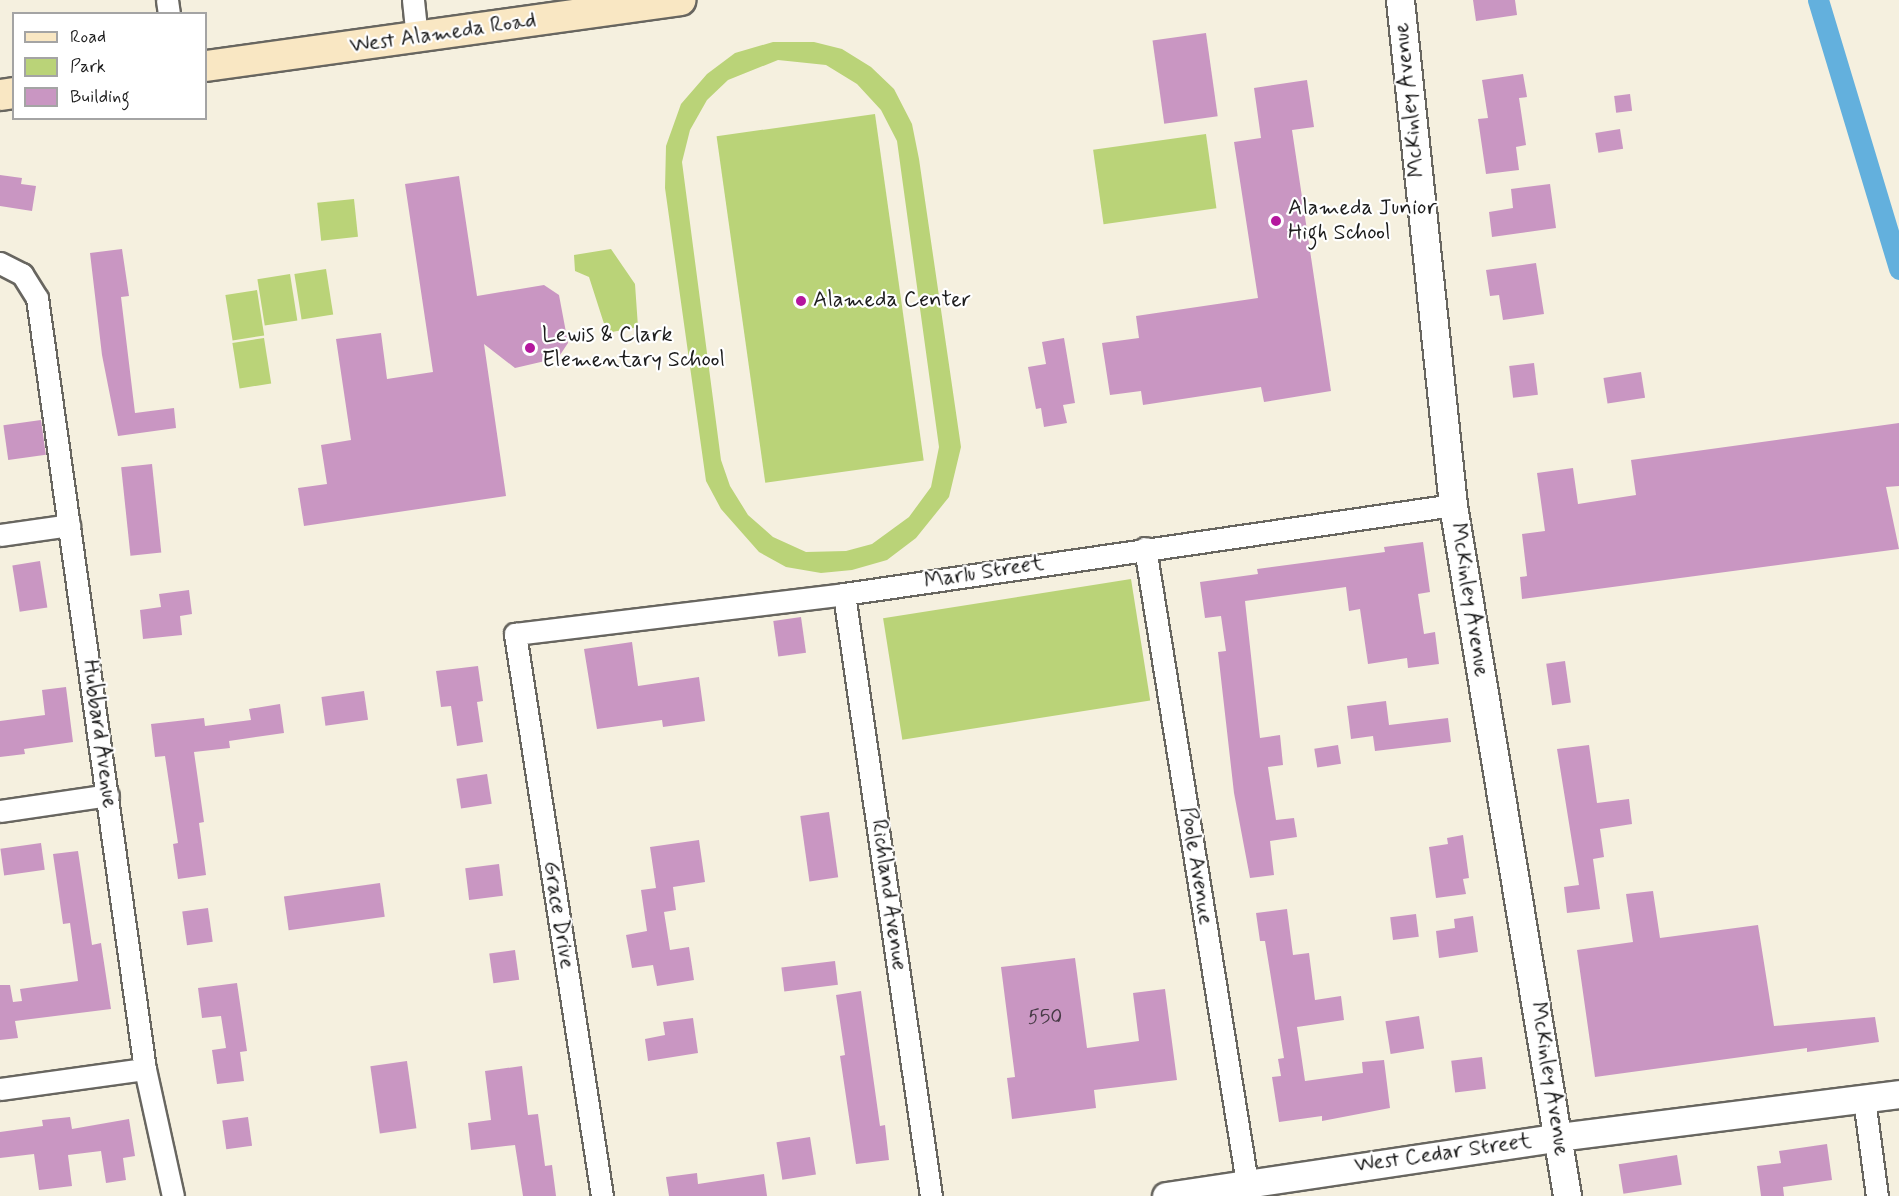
<!DOCTYPE html>
<style>
body{margin:0}
#map{position:relative;width:1899px;height:1196px;overflow:hidden;background:#f5f0df;font-family:Mynerve,sans-serif}
div>[style]{position:absolute}
.green>*{inset:0;background:#bad378;transform-origin:0 0}
.canal>*{height:21px;margin:-10.5px;padding:0 10.5px;transform-origin:10.5px;border-radius:10.5px;background:#63b0dd}
.building>*{inset:0;background:#c996c2;transform-origin:0 0}
.roads{filter:drop-shadow(2px 0 #686660) drop-shadow(-2px 0 #686660) drop-shadow(0 2px #686660) drop-shadow(0 -2px #686660)}
.minor>*{height:21px;margin:-10.5px;padding:0 10.5px;transform-origin:10.5px;border-radius:10.5px;background:#fff}
.tertiary>*{height:27px;margin:-13.5px;padding:0 13.5px;transform-origin:13.5px;border-radius:13.5px;background:#fff}
.secondary>*{height:30px;margin:-15px;padding:0 15px;transform-origin:15px;border-radius:15px;background:#f9e7c3}
.dots>*{width:16px;height:16px;translate:-50% -50%;box-sizing:border-box;border:3px solid #fff;border-radius:50%}
span{translate:-50% -50%;white-space:nowrap;text-align:center;line-height:1.15;-webkit-text-stroke:4.5px #fff;paint-order:stroke}
.number-label{font-size:20px;color:#473a46}
.number-label span{-webkit-text-stroke-width:0}
.street-label{font-size:22px;color:#1c1c1c}
.poi-label{font-size:22px;color:#1c1c1c}
.left{translate:0 -50%;text-align:left}
.legend{position:absolute;left:12px;top:12px;width:195px;height:108px;box-sizing:border-box;background:#fff;border:2px solid #a4a4a4;margin:0;padding:8px 10px;list-style:none;font-size:18px;color:#1c1c1c}
.legend li{display:flex;align-items:center;gap:12px;height:30px}
.legend b{width:30px;border:2px solid #a4a4a4}
</style>
<div id="map">
<div class="green">
<div style="clip-path:polygon(evenodd,773px 42px,814px 42px,842px 49px,871px 67px,894px 89px,912px 124px,919px 159px,961px 447px,949px 497px,916px 538px,887px 560px,852px 570px,821px 573px,786px 567px,759px 552px,721px 509px,706px 481px,665px 188px,666px 146px,681px 104px,707px 74px,735px 53px,773px 42px,778px 60px,826px 65px,857px 84px,881px 110px,897px 141px,939px 447px,931px 487px,909px 517px,872px 544px,846px 551px,806px 552px,773px 537px,748px 515px,730px 486px,721px 460px,682px 162px,690px 130px,707px 100px,728px 80px,778px 60px)"></div>
<div style="left:875px;top:114px;width:350px;height:160px;rotate:82deg"></div>
<div style="left:1206px;top:134px;width:75px;height:114px;rotate:82deg"></div>
<div style="left:354px;top:199px;width:38px;height:37px;rotate:84deg"></div>
<div style="clip-path:polygon(611px 249px,635px 284px,638px 327px,607px 333px,589px 277px,575px 271px,574px 255px)"></div>
<div style="left:326px;top:269px;width:46px;height:32px;rotate:81deg"></div>
<div style="left:290px;top:274px;width:47px;height:33px;rotate:81deg"></div>
<div style="left:257px;top:290px;width:46px;height:32px;rotate:81deg"></div>
<div style="left:264px;top:338px;width:46px;height:32px;rotate:81deg"></div>
<div style="left:1131px;top:579px;width:123px;height:251px;rotate:81deg"></div>
</div>
<div class="canal">
<div style="left:1818px;top:0;width:281px;rotate:73.2deg"></div>
</div>
<div class="building">
<div style="clip-path:polygon(1473px 0,1515px 0,1517px 15px,1476px 21px)"></div>
<div style="left:1206px;top:33px;width:84px;height:54px;rotate:82deg"></div>
<div style="clip-path:polygon(1523px 74px,1527px 97px,1519px 98px,1526px 145px,1516px 147px,1519px 170px,1486px 174px,1478px 119px,1488px 118px,1482px 80px)"></div>
<div style="clip-path:polygon(1307px 80px,1314px 127px,1292px 130px,1331px 391px,1264px 402px,1261px 387px,1143px 405px,1141px 391px,1110px 395px,1102px 343px,1139px 338px,1136px 316px,1258px 298px,1234px 142px,1261px 138px,1254px 88px)"></div>
<div style="left:1630px;top:94px;width:17px;height:16px;rotate:83deg"></div>
<div style="left:1620px;top:129px;width:20px;height:25px;rotate:81deg"></div>
<div style="clip-path:polygon(0 175px,22px 178px,21px 184px,36px 186px,32px 211px,0 206px)"></div>
<div style="clip-path:polygon(459px 176px,477px 296px,544px 285px,559px 295px,568px 343px,558px 358px,515px 368px,484px 344px,506px 496px,304px 526px,298px 488px,327px 484px,321px 445px,351px 440px,336px 339px,381px 333px,387px 379px,433px 372px,405px 184px)"></div>
<div style="clip-path:polygon(1550px 184px,1556px 228px,1492px 237px,1489px 212px,1513px 208px,1511px 189px)"></div>
<div style="clip-path:polygon(122px 249px,129px 296px,121px 297px,135px 413px,174px 408px,176px 428px,118px 436px,102px 355px,90px 253px)"></div>
<div style="clip-path:polygon(1536px 263px,1544px 314px,1503px 320px,1499px 295px,1490px 296px,1486px 270px)"></div>
<div style="clip-path:polygon(1064px 338px,1075px 403px,1063px 405px,1067px 423px,1044px 427px,1041px 408px,1036px 409px,1028px 367px,1046px 364px,1042px 342px)"></div>
<div style="left:1534px;top:363px;width:32px;height:25px;rotate:83deg"></div>
<div style="left:1641px;top:372px;width:26px;height:38px;rotate:81deg"></div>
<div style="left:41px;top:420px;width:35px;height:38px;rotate:82deg"></div>
<div style="clip-path:polygon(1899px 423px,1899px 486px,1886px 487px,1899px 549px,1522px 599px,1520px 577px,1527px 576px,1522px 534px,1545px 531px,1537px 473px,1573px 468px,1578px 504px,1636px 495px,1631px 460px)"></div>
<div style="left:152px;top:464px;width:89px;height:31px;rotate:84deg"></div>
<div style="clip-path:polygon(1423px 542px,1430px 592px,1418px 594px,1424px 634px,1435px 632px,1439px 664px,1408px 668px,1407px 658px,1368px 664px,1360px 609px,1349px 611px,1346px 587px,1245px 601px,1260px 738px,1280px 735px,1283px 765px,1268px 767px,1276px 820px,1294px 818px,1297px 837px,1270px 841px,1274px 875px,1250px 878px,1234px 793px,1218px 652px,1226px 651px,1221px 616px,1205px 618px,1200px 582px,1258px 574px,1257px 569px,1385px 552px,1384px 547px)"></div>
<div style="left:40px;top:561px;width:47px;height:28px;rotate:81deg"></div>
<div style="clip-path:polygon(189px 590px,192px 614px,180px 616px,182px 635px,143px 639px,140px 610px,161px 607px,159px 594px)"></div>
<div style="left:801px;top:617px;width:36px;height:28px;rotate:82deg"></div>
<div style="clip-path:polygon(632px 642px,638px 686px,699px 677px,705px 721px,663px 727px,662px 720px,597px 729px,584px 649px)"></div>
<div style="left:1565px;top:661px;width:42px;height:19px;rotate:82deg"></div>
<div style="clip-path:polygon(478px 666px,483px 701px,477px 702px,483px 742px,457px 746px,451px 706px,441px 707px,436px 671px)"></div>
<div style="clip-path:polygon(66px 687px,73px 742px,24px 749px,25px 754px,0 757px,0 721px,45px 715px,42px 690px)"></div>
<div style="left:364px;top:691px;width:29px;height:43px;rotate:82deg"></div>
<div style="clip-path:polygon(1386px 701px,1389px 725px,1448px 718px,1451px 742px,1375px 751px,1373px 736px,1351px 739px,1347px 706px)"></div>
<div style="clip-path:polygon(280px 704px,284px 733px,229px 741px,230px 748px,194px 752px,204px 822px,199px 823px,206px 875px,178px 879px,173px 844px,178px 843px,165px 756px,155px 757px,151px 724px,204px 718px,205px 726px,251px 720px,249px 709px)"></div>
<div style="left:1338px;top:745px;width:19px;height:24px;rotate:81deg"></div>
<div style="clip-path:polygon(1589px 745px,1597px 803px,1629px 799px,1632px 824px,1600px 829px,1604px 857px,1593px 859px,1600px 909px,1567px 913px,1564px 887px,1579px 885px,1557px 749px)"></div>
<div style="left:487px;top:774px;width:30px;height:31px;rotate:81deg"></div>
<div style="left:829px;top:812px;width:66px;height:29px;rotate:82deg"></div>
<div style="clip-path:polygon(1463px 835px,1469px 878px,1463px 879px,1466px 894px,1436px 898px,1429px 847px,1448px 844px,1447px 838px)"></div>
<div style="clip-path:polygon(699px 840px,705px 882px,673px 887px,676px 910px,664px 912px,670px 950px,689px 947px,694px 980px,657px 986px,653px 965px,632px 968px,626px 935px,647px 931px,641px 890px,656px 888px,650px 847px)"></div>
<div style="left:41px;top:843px;width:27px;height:41px;rotate:82deg"></div>
<div style="clip-path:polygon(78px 851px,92px 945px,101px 943px,111px 1009px,15px 1021px,18px 1038px,0 1040px,0 985px,10px 985px,13px 1002px,22px 1001px,20px 989px,78px 981px,70px 923px,63px 924px,53px 854px)"></div>
<div style="left:499px;top:864px;width:32px;height:34px;rotate:83deg"></div>
<div style="left:380px;top:883px;width:34px;height:97px;rotate:82deg"></div>
<div style="clip-path:polygon(1653px 891px,1660px 938px,1758px 925px,1774px 1026px,1875px 1017px,1879px 1042px,1807px 1052px,1807px 1048px,1595px 1077px,1577px 950px,1633px 942px,1626px 894px)"></div>
<div style="left:208px;top:908px;width:34px;height:26px;rotate:82deg"></div>
<div style="clip-path:polygon(1287px 909px,1293px 955px,1309px 953px,1315px 1000px,1341px 996px,1344px 1020px,1297px 1027px,1305px 1081px,1363px 1073px,1362px 1062px,1384px 1060px,1390px 1108px,1322px 1121px,1322px 1116px,1279px 1122px,1272px 1077px,1281px 1076px,1278px 1059px,1284px 1058px,1265px 941px,1260px 941px,1256px 913px)"></div>
<div style="left:1416px;top:914px;width:23px;height:26px;rotate:83deg"></div>
<div style="clip-path:polygon(1473px 916px,1478px 952px,1439px 958px,1436px 931px,1455px 928px,1454px 919px)"></div>
<div style="left:515px;top:950px;width:30px;height:26px;rotate:82deg"></div>
<div style="clip-path:polygon(1075px 958px,1087px 1048px,1139px 1041px,1133px 993px,1165px 989px,1177px 1080px,1094px 1090px,1096px 1108px,1012px 1119px,1007px 1078px,1015px 1077px,1001px 967px)"></div>
<div style="left:835px;top:961px;width:24px;height:54px;rotate:83deg"></div>
<div style="clip-path:polygon(237px 983px,247px 1051px,240px 1052px,244px 1081px,217px 1084px,212px 1050px,226px 1048px,221px 1016px,202px 1018px,198px 988px)"></div>
<div style="clip-path:polygon(861px 991px,880px 1126px,885px 1125px,889px 1160px,856px 1164px,840px 1056px,845px 1055px,836px 995px)"></div>
<div style="left:1419px;top:1016px;width:33px;height:34px;rotate:81deg"></div>
<div style="clip-path:polygon(693px 1018px,698px 1053px,648px 1061px,645px 1039px,665px 1035px,663px 1022px)"></div>
<div style="left:1482px;top:1057px;width:32px;height:31px;rotate:83deg"></div>
<div style="left:407px;top:1061px;width:68px;height:37px;rotate:82deg"></div>
<div style="clip-path:polygon(522px 1066px,528px 1115px,538px 1114px,545px 1166px,552px 1165px,556px 1196px,523px 1196px,515px 1145px,471px 1150px,468px 1123px,491px 1120px,485px 1071px)"></div>
<div style="clip-path:polygon(70px 1117px,72px 1129px,129px 1119px,135px 1156px,123px 1158px,126px 1180px,106px 1183px,101px 1151px,68px 1155px,72px 1186px,39px 1190px,34px 1154px,0 1158px,0 1132px,43px 1126px,42px 1120px)"></div>
<div style="left:248px;top:1117px;width:29px;height:26px;rotate:82deg"></div>
<div style="left:810px;top:1137px;width:38px;height:34px;rotate:81deg"></div>
<div style="clip-path:polygon(1827px 1144px,1832px 1180px,1783px 1187px,1784px 1196px,1761px 1196px,1757px 1166px,1781px 1163px,1779px 1151px)"></div>
<div style="left:1677px;top:1155px;width:30px;height:59px;rotate:81deg"></div>
<div style="clip-path:polygon(697px 1173px,698px 1184px,764px 1174px,767px 1196px,669px 1196px,666px 1177px)"></div>
</div>
<div class="roads">
<div class="minor">
<div style="left:167px;top:0;width:14px;rotate:82deg"></div>
<div style="left:413px;top:0;width:37px;rotate:84deg"></div>
<div style="left:0;top:263px;width:25px;rotate:27deg"></div>
<div style="left:22px;top:274px;width:28px;rotate:58deg"></div>
<div style="left:37px;top:298px;width:779px;rotate:82.03deg"></div>
<div style="left:145px;top:1069px;width:130px;rotate:77.6deg"></div>
<div style="left:0;top:535px;width:70px;rotate:-8.2deg"></div>
<div style="left:1145px;top:548px;width:643px;rotate:80.87deg"></div>
<div style="left:844px;top:594px;width:608px;rotate:81.78deg"></div>
<div style="left:0;top:811px;width:109px;rotate:-8.4deg"></div>
<div style="left:0;top:1089px;width:146px;rotate:-7.9deg"></div>
<div style="left:1864px;top:1099px;width:98px;rotate:82.4deg"></div>
<div style="left:602px;top:1196px;width:569px;rotate:-98.8deg"></div>
<div style="left:515px;top:634px;width:331px;rotate:-6.9deg"></div>
<div style="left:844px;top:594px;width:615px;rotate:-8.31deg"></div>
</div>
<div class="tertiary">
<div style="left:1400px;top:0;width:508px;rotate:84.01deg"></div>
<div style="left:1453px;top:505px;width:700px;rotate:80.63deg"></div>
<div style="left:1166px;top:1196px;width:397px;rotate:-8.5deg"></div>
<div style="left:1559px;top:1137px;width:343px;rotate:-7.2deg"></div>
</div>
<div class="secondary">
<div style="left:206px;top:66px;width:479px;rotate:-7.9deg"></div>
<div style="left:0;top:95px;width:14px;rotate:-8deg"></div>
</div>
</div>
<div class="dots">
<div style="left:1276px;top:221px;background:#b5179e"></div>
<div style="left:801px;top:301px;background:#b5179e"></div>
<div style="left:530px;top:348px;background:#b5179e"></div>
</div>
<div class="number-label">
<span style="left:1045px;top:1017px">550</span>
</div>
<div class="street-label">
<span style="left:443px;top:34px;rotate:-8deg">West Alameda Road</span>
<span style="left:1410px;top:100px;rotate:-96deg">McKinley Avenue</span>
<span style="left:984px;top:573px;rotate:-9deg">Marlu Street</span>
<span style="left:1469px;top:600px;rotate:81deg">McKinley Avenue</span>
<span style="left:99px;top:734px;rotate:82deg">Hubbard Avenue</span>
<span style="left:1196px;top:866px;rotate:81deg">Poole Avenue</span>
<span style="left:888px;top:895px;rotate:82deg">Richland Avenue</span>
<span style="left:558px;top:915px;rotate:81deg">Grace Drive</span>
<span style="left:1549px;top:1079px;rotate:81deg">McKinley Avenue</span>
<span style="left:1443px;top:1154px;rotate:-8deg">West Cedar Street</span>
</div>
<div class="poi-label">
<span class="left" style="left:1288px;top:221px">Alameda Junior<br>High School</span>
<span class="left" style="left:813px;top:301px">Alameda Center</span>
<span class="left" style="left:542px;top:348px">Lewis &amp; Clark<br>Elementary School</span>
</div>
<ul class="legend">
<li><b style="height:8px;background:#f9e7c3"></b>Road</li>
<li><b style="height:16px;background:#bad378"></b>Park</li>
<li><b style="height:16px;background:#c996c2"></b>Building</li>
</ul>
</div>
